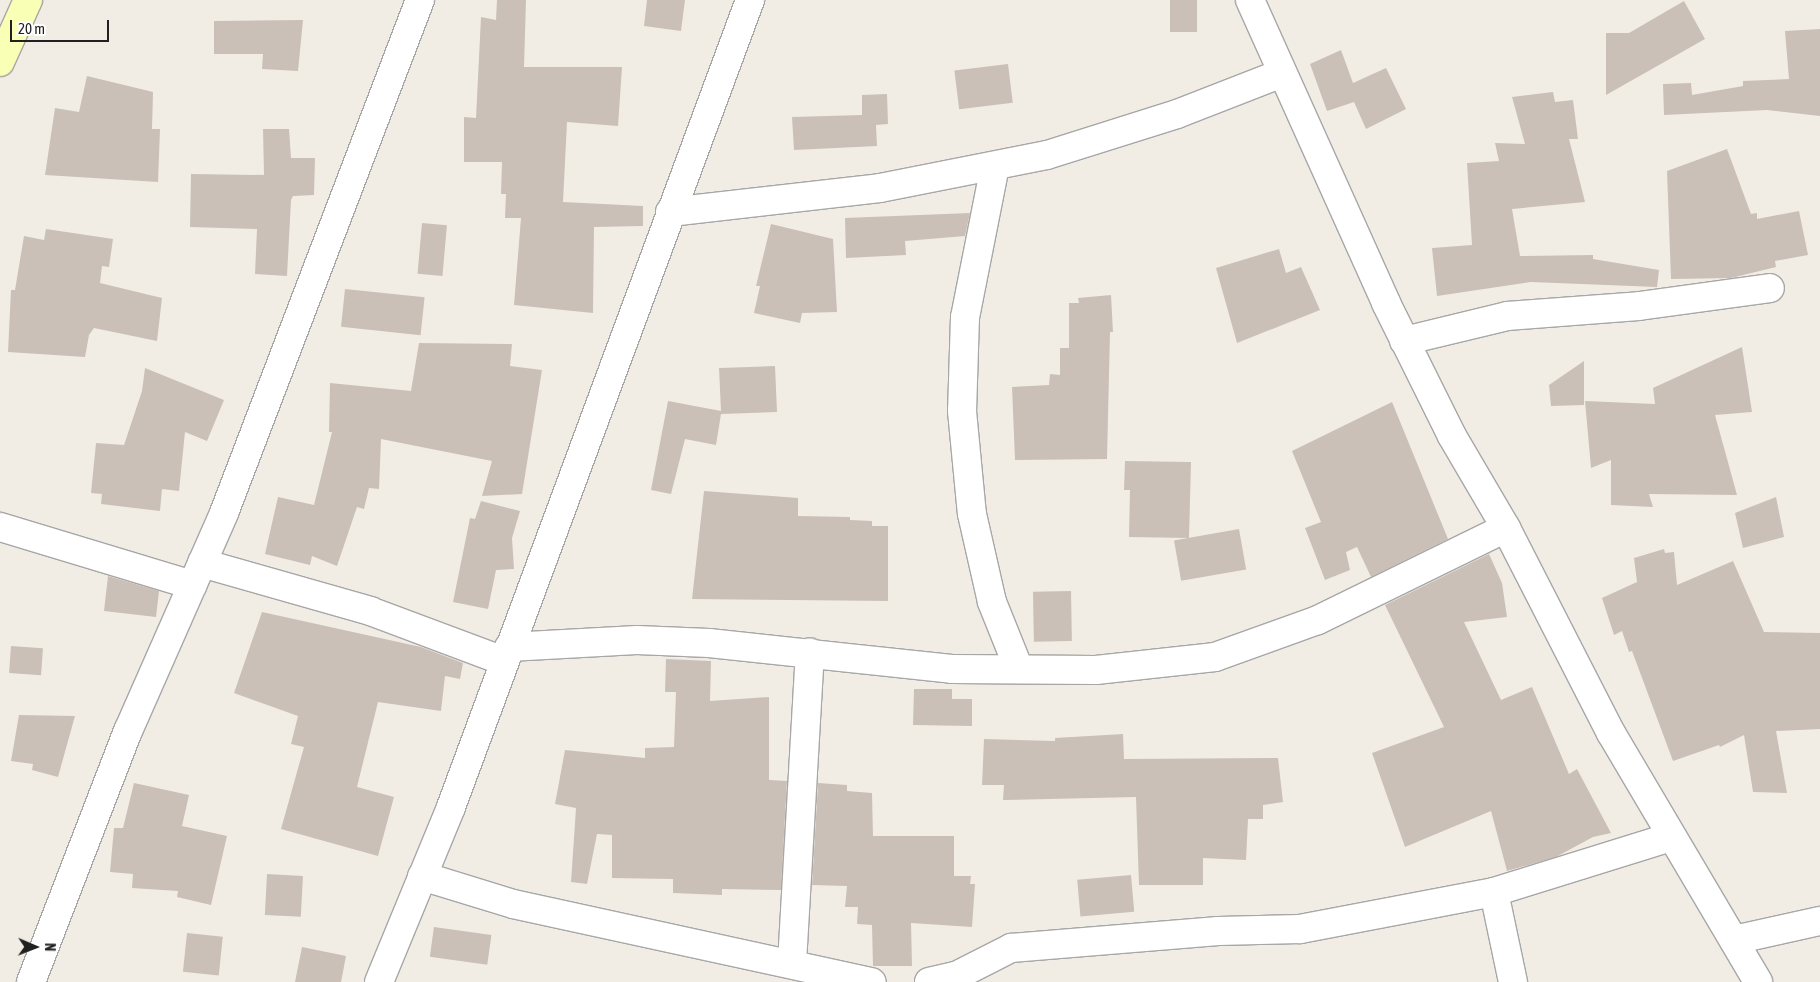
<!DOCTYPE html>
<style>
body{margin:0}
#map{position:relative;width:1820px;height:982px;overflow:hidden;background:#f1ede5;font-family:"Asap Condensed",sans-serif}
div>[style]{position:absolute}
.building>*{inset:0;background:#cac0b8;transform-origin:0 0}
.roads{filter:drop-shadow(1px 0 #a7a7a7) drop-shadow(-1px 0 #a7a7a7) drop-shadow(0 1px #a7a7a7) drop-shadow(0 -1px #a7a7a7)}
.street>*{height:28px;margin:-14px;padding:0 14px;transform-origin:14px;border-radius:14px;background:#fff}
.secondary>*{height:28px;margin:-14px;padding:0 14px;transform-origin:14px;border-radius:14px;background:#faffb6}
span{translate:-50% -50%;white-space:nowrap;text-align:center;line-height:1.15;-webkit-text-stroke:4px #fff;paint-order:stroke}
.north{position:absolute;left:10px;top:922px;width:50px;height:50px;-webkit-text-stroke:4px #fff;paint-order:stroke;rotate:91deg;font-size:14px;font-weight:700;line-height:20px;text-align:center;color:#202020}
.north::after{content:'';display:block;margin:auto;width:18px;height:22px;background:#202020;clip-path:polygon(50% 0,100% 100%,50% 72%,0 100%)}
.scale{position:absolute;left:10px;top:20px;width:99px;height:22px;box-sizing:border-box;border:2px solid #202020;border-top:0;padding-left:6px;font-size:15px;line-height:18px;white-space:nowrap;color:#202020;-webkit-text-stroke:4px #fff;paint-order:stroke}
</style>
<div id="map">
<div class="building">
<div style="clip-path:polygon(497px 0,526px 0,524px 67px,622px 67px,618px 126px,567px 122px,563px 202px,643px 206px,643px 226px,594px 227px,593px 313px,514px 305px,521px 218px,505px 218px,506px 194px,501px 194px,502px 162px,464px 162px,464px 117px,476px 118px,481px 17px,496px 20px)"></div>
<div style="clip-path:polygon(647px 0,685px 0,681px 31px,644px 26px)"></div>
<div style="left:1170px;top:0;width:27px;height:32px"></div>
<div style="clip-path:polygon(1684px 1px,1705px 39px,1606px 95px,1606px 33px,1629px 33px)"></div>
<div style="clip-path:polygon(303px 20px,298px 71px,262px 69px,263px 54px,214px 54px,214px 21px)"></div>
<div style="clip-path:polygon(1820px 29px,1820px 116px,1767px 110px,1664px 115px,1663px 84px,1691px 83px,1692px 95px,1743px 86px,1743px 81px,1789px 79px,1785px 31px)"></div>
<div style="clip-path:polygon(1341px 50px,1353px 83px,1386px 68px,1406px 109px,1366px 129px,1354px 102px,1327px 111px,1310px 64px)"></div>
<div style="left:1008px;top:64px;width:39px;height:54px;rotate:83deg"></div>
<div style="clip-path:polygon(87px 76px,153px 92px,152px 129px,160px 129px,158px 182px,45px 175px,55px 108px,79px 112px)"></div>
<div style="clip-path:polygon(1553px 92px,1555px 102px,1573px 100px,1578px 139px,1569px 139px,1585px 202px,1512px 209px,1520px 256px,1593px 255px,1593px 259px,1659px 270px,1657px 287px,1531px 282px,1437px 296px,1432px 248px,1472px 245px,1467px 163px,1499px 161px,1495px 143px,1525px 144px,1512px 97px)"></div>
<div style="clip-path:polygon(887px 94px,888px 124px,876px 125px,877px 146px,794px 150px,792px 117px,862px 115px,862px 95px)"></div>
<div style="clip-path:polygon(263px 129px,289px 129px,291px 158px,315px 158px,314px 195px,293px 196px,291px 200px,287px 276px,255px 274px,257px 229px,190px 227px,191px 174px,264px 175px)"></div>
<div style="clip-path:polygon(1727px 149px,1751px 214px,1757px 213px,1757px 219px,1799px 211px,1808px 255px,1775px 261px,1776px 267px,1731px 278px,1671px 279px,1667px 171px)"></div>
<div style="clip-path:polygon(970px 213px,965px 236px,905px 241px,906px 255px,846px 258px,845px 218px)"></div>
<div style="left:422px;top:223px;width:25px;height:51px;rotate:5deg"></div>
<div style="clip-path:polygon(771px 224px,833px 239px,837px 312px,802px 313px,800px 323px,754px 313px,760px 286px,756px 286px)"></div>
<div style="clip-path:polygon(46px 229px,113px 239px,109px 267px,102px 266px,100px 283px,162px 298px,157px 341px,94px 328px,89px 335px,85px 357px,8px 352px,11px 290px,15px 290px,24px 236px,44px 240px)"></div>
<div style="clip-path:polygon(1279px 249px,1286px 273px,1301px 267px,1320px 310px,1237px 343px,1216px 268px)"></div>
<div style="left:345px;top:289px;width:80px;height:38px;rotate:6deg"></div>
<div style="clip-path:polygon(1111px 295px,1113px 332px,1110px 332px,1107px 459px,1015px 460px,1012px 387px,1049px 385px,1050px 374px,1060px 375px,1060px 348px,1069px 348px,1069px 303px,1079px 303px,1078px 298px)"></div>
<div style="clip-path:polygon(419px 343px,512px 344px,510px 366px,542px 370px,522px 494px,482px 496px,492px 461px,381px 439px,379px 489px,369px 488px,364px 509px,357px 507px,337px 566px,312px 556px,310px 565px,265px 554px,278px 497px,314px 505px,332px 432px,329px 432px,330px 383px,411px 391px)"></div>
<div style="clip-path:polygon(1742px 347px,1752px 412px,1715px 415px,1737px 495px,1649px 494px,1653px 507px,1611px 505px,1611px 460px,1591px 468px,1585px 401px,1655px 404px,1653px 388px)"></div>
<div style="clip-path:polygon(1584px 361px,1584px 405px,1551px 406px,1549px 385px)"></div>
<div style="clip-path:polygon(775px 366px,777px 412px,721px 414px,716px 445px,685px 439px,671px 494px,651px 490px,668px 401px,721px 411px,719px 368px)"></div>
<div style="clip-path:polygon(145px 368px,224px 400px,207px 441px,185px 432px,179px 491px,162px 489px,160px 511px,101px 504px,102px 494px,91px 493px,96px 443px,124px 445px,142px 391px)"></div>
<div style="clip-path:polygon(1392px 402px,1448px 539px,1371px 577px,1357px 547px,1346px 552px,1350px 570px,1325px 580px,1305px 528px,1321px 522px,1292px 451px)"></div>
<div style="clip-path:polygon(1125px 461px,1191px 462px,1189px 538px,1129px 537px,1130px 490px,1124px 490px)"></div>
<div style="clip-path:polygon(704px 491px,798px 498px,798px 516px,850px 517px,850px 520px,872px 521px,872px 526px,888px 526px,888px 601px,692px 599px)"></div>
<div style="clip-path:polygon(1776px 497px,1784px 537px,1743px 548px,1735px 513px)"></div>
<div style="clip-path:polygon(481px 501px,520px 511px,512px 538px,514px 569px,496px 570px,488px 609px,453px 602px,470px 518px,475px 519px)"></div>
<div style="left:1239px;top:529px;width:41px;height:66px;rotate:80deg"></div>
<div style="clip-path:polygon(1664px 549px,1665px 553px,1674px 552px,1677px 585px,1733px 561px,1764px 632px,1820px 633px,1820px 729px,1776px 731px,1787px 793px,1753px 792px,1744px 735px,1720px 747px,1719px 745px,1673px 761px,1632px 651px,1629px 652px,1622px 631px,1614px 635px,1602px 598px,1637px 582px,1634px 558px)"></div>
<div style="clip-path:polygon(1489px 554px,1502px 583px,1507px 617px,1464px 622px,1501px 700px,1532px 687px,1569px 774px,1577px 769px,1611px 833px,1593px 837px,1556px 857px,1507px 871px,1491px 811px,1405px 847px,1372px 753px,1444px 727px,1385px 605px)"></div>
<div style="clip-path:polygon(108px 576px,159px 591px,156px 617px,104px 611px)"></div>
<div style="left:1071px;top:591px;width:50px;height:38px;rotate:89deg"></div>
<div style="clip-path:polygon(262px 612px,421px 647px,463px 663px,460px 679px,445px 676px,441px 711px,378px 702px,357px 787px,394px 797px,378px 856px,281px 829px,304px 747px,291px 744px,298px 716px,234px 693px)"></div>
<div style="left:11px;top:646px;width:32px;height:27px;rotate:4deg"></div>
<div style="clip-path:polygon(666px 659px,711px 661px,710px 701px,769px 697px,769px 780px,787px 781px,781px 890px,722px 889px,722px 895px,673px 893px,673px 879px,612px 878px,612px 835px,597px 834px,587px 884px,571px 882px,576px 808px,555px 804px,565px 750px,645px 758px,645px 748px,674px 747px,676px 692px,665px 692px)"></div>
<div style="clip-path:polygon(914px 689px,952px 689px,952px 699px,972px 699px,972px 726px,913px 725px)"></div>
<div style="clip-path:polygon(19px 715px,75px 716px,58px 777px,32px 770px,33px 764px,11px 761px)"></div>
<div style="clip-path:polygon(1123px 734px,1124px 759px,1278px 758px,1283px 802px,1263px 805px,1263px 819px,1248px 819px,1246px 860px,1203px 858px,1203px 885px,1139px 885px,1136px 797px,1003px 800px,1004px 785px,982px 785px,984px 739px,1055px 741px,1055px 738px)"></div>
<div style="clip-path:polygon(134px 783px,189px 795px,182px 826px,227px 836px,211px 905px,177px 897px,178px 891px,132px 888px,133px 874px,110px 872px,114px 828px,123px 828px)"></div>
<div style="clip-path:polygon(818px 783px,847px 785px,847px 791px,872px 793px,873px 836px,954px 836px,954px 876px,971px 876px,970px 884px,975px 884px,972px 927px,911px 923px,912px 966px,873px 966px,872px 925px,857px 924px,858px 907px,845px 907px,847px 886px,812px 885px)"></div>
<div style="left:267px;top:874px;width:36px;height:41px;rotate:3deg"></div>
<div style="left:1131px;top:875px;width:37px;height:54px;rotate:85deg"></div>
<div style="left:434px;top:927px;width:58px;height:30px;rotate:8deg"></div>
<div style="left:187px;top:933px;width:36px;height:39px;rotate:6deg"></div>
<div style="clip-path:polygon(302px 947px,346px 956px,341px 982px,295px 982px)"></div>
</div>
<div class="roads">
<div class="street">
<div style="left:1250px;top:0;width:332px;rotate:65.8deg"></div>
<div style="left:1386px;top:303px;width:148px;rotate:63.6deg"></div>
<div style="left:1452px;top:436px;width:107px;rotate:59.6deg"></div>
<div style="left:1506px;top:528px;width:230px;rotate:62.9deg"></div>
<div style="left:1611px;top:733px;width:289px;rotate:59.4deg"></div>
<div style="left:995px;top:166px;width:154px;rotate:101.2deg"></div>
<div style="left:965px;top:317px;width:94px;rotate:91.8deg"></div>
<div style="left:962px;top:411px;width:103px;rotate:84.5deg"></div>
<div style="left:972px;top:514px;width:90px;rotate:77.2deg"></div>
<div style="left:992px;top:602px;width:72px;rotate:68.1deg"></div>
<div style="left:670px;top:212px;width:211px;rotate:-6.5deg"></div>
<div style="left:880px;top:188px;width:170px;rotate:-11.2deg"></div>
<div style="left:1047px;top:155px;width:136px;rotate:-17.5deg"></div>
<div style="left:1177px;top:114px;width:113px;rotate:-21.3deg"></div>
<div style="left:1404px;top:341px;width:106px;rotate:-13.6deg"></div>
<div style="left:1507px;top:316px;width:132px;rotate:-4.3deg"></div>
<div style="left:1639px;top:306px;width:132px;rotate:-7.8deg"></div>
<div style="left:0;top:527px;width:201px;rotate:16.8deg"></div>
<div style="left:202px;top:563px;width:175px;rotate:15.9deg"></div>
<div style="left:370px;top:611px;width:143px;rotate:20.5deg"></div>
<div style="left:509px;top:647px;width:128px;rotate:-3.1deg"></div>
<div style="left:637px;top:640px;width:72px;rotate:2.4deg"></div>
<div style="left:709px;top:643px;width:244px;rotate:6.1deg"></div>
<div style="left:952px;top:669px;width:144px;rotate:0.4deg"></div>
<div style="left:1096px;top:670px;width:120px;rotate:-6.2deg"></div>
<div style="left:1215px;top:657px;width:109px;rotate:-19.8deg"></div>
<div style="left:1318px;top:620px;width:209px;rotate:-26.1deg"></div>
<div style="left:422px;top:876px;width:95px;rotate:17.1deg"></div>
<div style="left:513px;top:904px;width:367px;rotate:12.3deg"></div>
<div style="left:1494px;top:892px;width:92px;rotate:78.1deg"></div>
<div style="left:1734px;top:940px;width:88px;rotate:-12.5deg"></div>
<div style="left:792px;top:963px;width:311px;rotate:-86.7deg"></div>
<div style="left:31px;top:982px;width:269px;rotate:-68.9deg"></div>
<div style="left:128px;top:731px;width:238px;rotate:-66.2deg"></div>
<div style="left:224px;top:513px;width:549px;rotate:-69.09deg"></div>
<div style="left:379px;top:982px;width:189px;rotate:-67.6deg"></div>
<div style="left:451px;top:807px;width:861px;rotate:-69.67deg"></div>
<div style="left:929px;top:982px;width:28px;rotate:-13deg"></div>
<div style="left:956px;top:976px;width:62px;rotate:-27deg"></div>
<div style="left:1011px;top:948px;width:208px;rotate:-4.7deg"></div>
<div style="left:1218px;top:931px;width:82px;rotate:-1.4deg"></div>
<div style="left:1300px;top:929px;width:197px;rotate:-10.8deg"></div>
<div style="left:1494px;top:892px;width:185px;rotate:-17.3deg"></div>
</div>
<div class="secondary">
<div style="left:0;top:62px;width:68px;rotate:-65.7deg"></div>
</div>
</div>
<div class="north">N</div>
<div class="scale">20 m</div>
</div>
